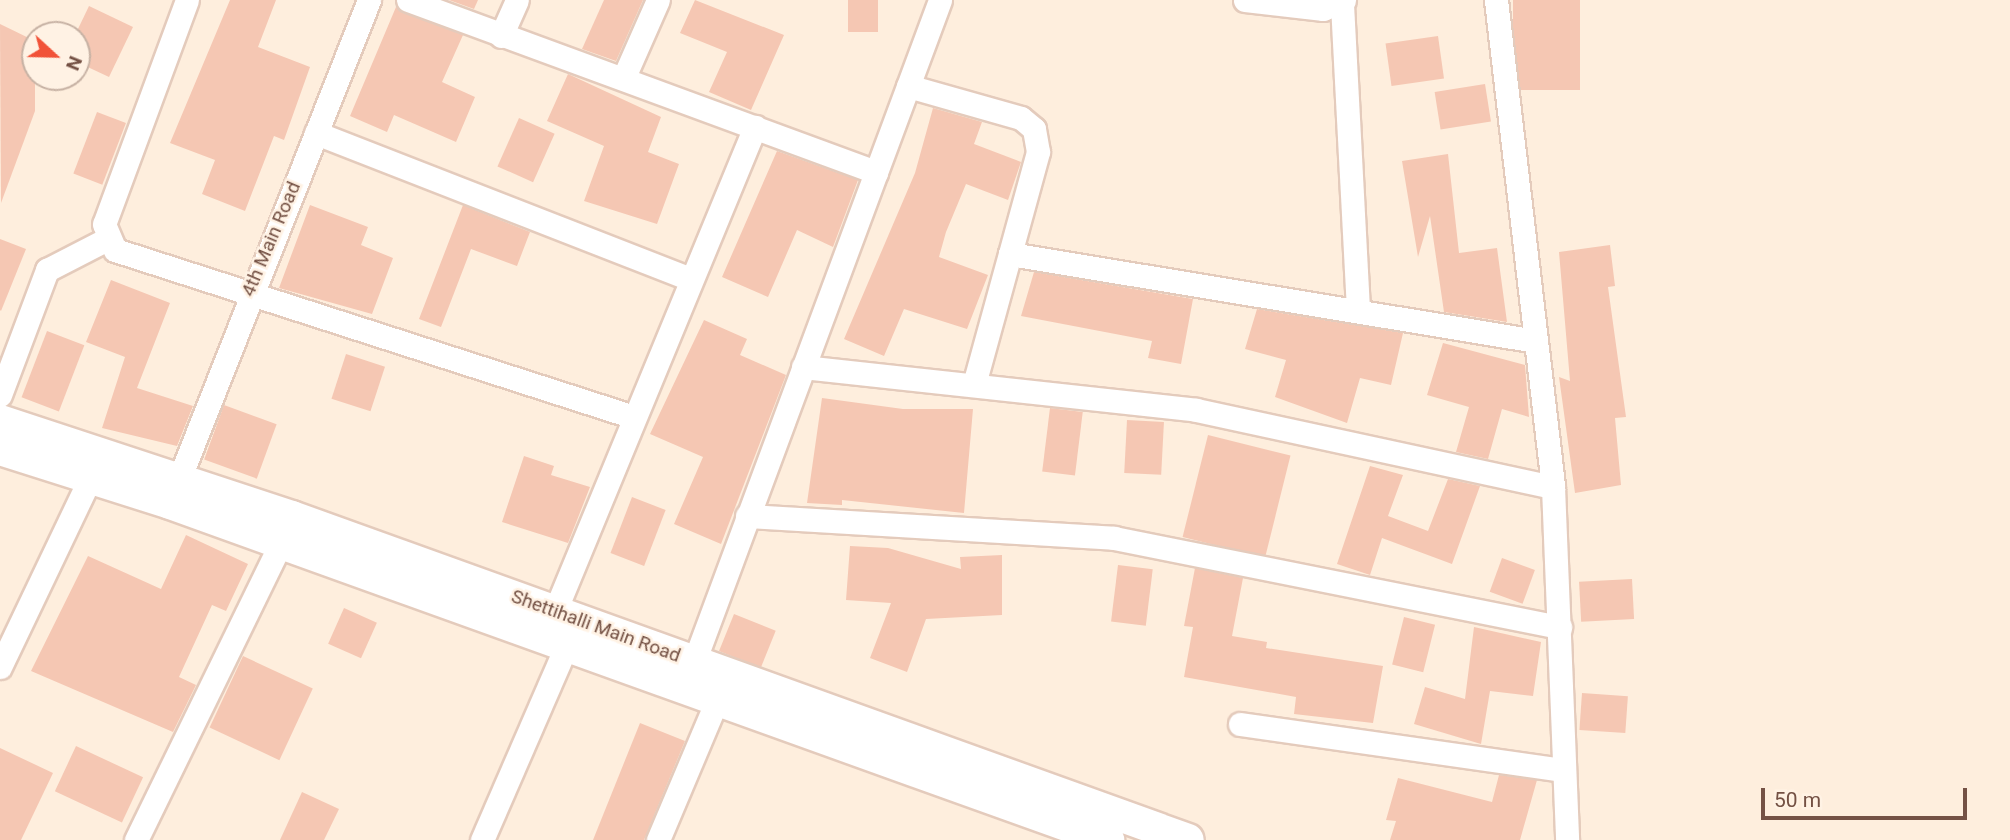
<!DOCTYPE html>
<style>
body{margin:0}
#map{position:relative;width:2010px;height:840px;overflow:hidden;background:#feeedd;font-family:Roboto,sans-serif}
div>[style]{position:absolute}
.building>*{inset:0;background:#f5c7b3;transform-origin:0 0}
.roads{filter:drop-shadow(2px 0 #e4cbbc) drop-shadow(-2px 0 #e4cbbc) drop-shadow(0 2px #e4cbbc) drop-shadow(0 -2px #e4cbbc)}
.minor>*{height:23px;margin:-11.5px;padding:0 11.5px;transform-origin:11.5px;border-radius:11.5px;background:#fff}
.secondary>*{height:32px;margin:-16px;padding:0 16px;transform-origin:16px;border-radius:16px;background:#fff}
span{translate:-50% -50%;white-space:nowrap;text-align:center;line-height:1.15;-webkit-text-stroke:5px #fff2e4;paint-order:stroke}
.street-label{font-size:19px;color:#745144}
.north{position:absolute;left:21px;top:21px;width:70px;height:70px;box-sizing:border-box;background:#fff2e4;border:2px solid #c7b2a4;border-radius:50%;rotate:112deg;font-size:19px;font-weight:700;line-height:28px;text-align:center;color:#745144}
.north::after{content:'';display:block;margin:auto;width:24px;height:32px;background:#f15238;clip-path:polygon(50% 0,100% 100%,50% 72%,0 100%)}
.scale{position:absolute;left:1761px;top:788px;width:206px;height:32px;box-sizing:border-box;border:4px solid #745144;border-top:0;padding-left:9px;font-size:21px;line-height:24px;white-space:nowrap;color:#745144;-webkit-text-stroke:5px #fff2e4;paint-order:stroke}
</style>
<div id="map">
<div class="building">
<div style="clip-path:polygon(230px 0,276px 0,258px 47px,310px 67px,284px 140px,274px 136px,245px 211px,202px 194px,215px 160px,170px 143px)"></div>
<div style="clip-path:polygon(449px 0,478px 0,474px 9px)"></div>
<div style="clip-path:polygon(604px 0,643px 0,616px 61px,582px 49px)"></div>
<div style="clip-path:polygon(695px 0,784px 35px,751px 110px,709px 92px,727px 52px,680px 33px)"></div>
<div style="left:848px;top:0;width:30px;height:32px"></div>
<div style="left:1513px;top:0;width:67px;height:90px"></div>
<div style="clip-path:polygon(89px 6px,133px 27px,109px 77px,77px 62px,77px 31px)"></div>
<div style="clip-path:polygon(396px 7px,463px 35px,442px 82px,475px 97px,456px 142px,394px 115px,387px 132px,350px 116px)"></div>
<div style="clip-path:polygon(0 24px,35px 41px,35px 111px,1px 203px)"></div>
<div style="left:1438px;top:36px;width:43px;height:53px;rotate:82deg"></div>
<div style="clip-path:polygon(568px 74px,661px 117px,648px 152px,679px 164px,657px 224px,584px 201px,604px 146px,547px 121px)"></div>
<div style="left:1485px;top:84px;width:38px;height:51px;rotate:81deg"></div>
<div style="clip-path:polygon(933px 108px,982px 122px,974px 144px,1021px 162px,1008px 200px,966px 184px,946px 232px,939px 257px,988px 275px,967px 329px,904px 309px,884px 356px,844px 339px,915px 173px)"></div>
<div style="left:97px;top:112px;width:31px;height:66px;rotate:21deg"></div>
<div style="left:519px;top:118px;width:39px;height:53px;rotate:24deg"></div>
<div style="clip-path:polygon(777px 151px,858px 180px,833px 247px,797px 230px,768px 297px,722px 277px)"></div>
<div style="clip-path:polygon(1448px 154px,1459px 253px,1497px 248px,1507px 322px,1444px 312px,1430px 216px,1418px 257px,1402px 161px)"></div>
<div style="clip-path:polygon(310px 205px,368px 227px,361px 245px,393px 258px,372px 314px,279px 288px)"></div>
<div style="clip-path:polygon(463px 205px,530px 232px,517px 266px,471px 249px,441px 327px,419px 319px)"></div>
<div style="clip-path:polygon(0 239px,26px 249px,1px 311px,0 310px)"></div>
<div style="clip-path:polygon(1610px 245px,1615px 286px,1608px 287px,1626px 417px,1615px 418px,1621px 485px,1575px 493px,1559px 377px,1570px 381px,1559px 252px)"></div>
<div style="clip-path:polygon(1034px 272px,1193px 299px,1181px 364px,1148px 358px,1152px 341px,1021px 316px)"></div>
<div style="clip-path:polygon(111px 280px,170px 303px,137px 388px,193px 406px,177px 446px,102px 428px,125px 357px,86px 342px)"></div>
<div style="clip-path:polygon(1257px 309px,1403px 333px,1391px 385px,1360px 378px,1347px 423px,1275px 397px,1286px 360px,1245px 349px)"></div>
<div style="clip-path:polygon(704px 320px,747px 339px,740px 355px,786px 375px,721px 544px,674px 524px,703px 457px,650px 434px)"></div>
<div style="left:47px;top:331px;width:40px;height:71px;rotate:21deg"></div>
<div style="clip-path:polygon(1443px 343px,1525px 365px,1529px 417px,1502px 409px,1488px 459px,1456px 452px,1469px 407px,1427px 395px)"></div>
<div style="left:346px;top:354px;width:41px;height:47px;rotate:18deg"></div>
<div style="clip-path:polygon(822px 398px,903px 409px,973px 409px,964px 513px,842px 500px,842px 505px,807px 503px)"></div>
<div style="left:224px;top:405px;width:56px;height:58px;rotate:20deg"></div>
<div style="left:1050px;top:408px;width:33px;height:64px;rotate:7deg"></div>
<div style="left:1127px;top:420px;width:37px;height:53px;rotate:3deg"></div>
<div style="left:1208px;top:435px;width:85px;height:105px;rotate:14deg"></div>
<div style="clip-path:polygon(524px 456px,554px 466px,551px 475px,590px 487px,568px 543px,502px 522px)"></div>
<div style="clip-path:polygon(1370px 466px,1403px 475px,1388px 516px,1428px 531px,1448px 479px,1480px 486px,1452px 564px,1382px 538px,1370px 575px,1337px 564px)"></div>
<div style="left:632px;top:497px;width:36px;height:60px;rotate:21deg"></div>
<div style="clip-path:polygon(186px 535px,248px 564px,226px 611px,212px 605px,179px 677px,196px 685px,173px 732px,31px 671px,88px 556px,161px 589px)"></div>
<div style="clip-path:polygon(850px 546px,888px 548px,961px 569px,960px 557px,1002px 555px,1002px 615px,926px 619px,907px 672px,870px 658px,891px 603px,846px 600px)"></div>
<div style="left:1502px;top:558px;width:35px;height:36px;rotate:20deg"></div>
<div style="left:1118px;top:565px;width:35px;height:57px;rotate:7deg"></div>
<div style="clip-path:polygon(1195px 568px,1243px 578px,1232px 636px,1267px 642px,1266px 648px,1383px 666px,1373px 723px,1294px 714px,1296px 697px,1184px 677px,1193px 627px,1184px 626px)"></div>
<div style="left:1632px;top:579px;width:40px;height:53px;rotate:87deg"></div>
<div style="left:344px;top:608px;width:36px;height:39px;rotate:24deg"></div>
<div style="left:734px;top:614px;width:45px;height:40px;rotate:22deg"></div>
<div style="left:1404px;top:617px;width:32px;height:49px;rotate:14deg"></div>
<div style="clip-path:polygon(1474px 627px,1541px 642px,1533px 696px,1490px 691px,1481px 744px,1414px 724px,1425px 687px,1465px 699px)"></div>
<div style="left:243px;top:656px;width:77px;height:79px;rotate:25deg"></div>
<div style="left:1582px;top:693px;width:46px;height:37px;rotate:4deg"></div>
<div style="clip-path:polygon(640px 723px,685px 741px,644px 840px,593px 840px)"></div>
<div style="left:76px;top:746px;width:74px;height:50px;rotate:25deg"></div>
<div style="clip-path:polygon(0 748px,53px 773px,21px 840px,0 840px)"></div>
<div style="clip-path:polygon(1499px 775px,1537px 780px,1520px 840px,1390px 840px,1396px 821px,1386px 820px,1398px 778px,1492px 802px)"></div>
<div style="clip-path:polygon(302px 792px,339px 809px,324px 840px,280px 840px)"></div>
</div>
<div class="roads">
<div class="minor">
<div style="left:187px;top:0;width:239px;rotate:110.3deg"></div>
<div style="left:104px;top:224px;width:28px;rotate:67deg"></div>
<div style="left:115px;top:250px;width:545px;rotate:17.84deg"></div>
<div style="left:408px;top:0;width:499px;rotate:20.2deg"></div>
<div style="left:1245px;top:0;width:79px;rotate:6.6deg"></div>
<div style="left:1323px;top:9px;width:23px;rotate:-23deg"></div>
<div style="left:1496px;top:0;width:490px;rotate:83.3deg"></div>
<div style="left:1553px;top:487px;width:353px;rotate:87.7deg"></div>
<div style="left:1342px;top:4px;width:303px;rotate:87deg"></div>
<div style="left:501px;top:36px;width:39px;rotate:-66deg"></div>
<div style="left:624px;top:77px;width:84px;rotate:-66.2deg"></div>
<div style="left:908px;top:86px;width:117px;rotate:15.8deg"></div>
<div style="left:1021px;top:118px;width:17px;rotate:40deg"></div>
<div style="left:1034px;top:129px;width:23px;rotate:80deg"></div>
<div style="left:1038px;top:152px;width:241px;rotate:105.4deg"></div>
<div style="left:316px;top:133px;width:402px;rotate:21.3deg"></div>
<div style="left:1010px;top:254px;width:533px;rotate:9.39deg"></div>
<div style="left:803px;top:367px;width:395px;rotate:6.2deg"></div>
<div style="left:1196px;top:410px;width:365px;rotate:12.2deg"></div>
<div style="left:0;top:395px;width:134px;rotate:-69.4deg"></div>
<div style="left:47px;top:270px;width:65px;rotate:-27.3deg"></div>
<div style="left:174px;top:492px;width:529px;rotate:-68.38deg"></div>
<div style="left:747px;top:516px;width:368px;rotate:3.4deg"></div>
<div style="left:1114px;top:538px;width:455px;rotate:11.3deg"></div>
<div style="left:555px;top:611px;width:524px;rotate:-67.55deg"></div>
<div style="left:694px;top:662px;width:706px;rotate:-69.61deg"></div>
<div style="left:0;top:667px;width:209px;rotate:-64.5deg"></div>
<div style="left:1240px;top:724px;width:326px;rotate:8.1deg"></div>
<div style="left:136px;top:840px;width:346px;rotate:-64deg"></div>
<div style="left:482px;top:840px;width:208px;rotate:-66.5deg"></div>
<div style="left:658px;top:840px;width:149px;rotate:-67.1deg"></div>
</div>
<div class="secondary">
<div style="left:0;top:421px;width:307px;rotate:18.2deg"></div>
<div style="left:292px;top:517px;width:952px;rotate:19.82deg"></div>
<div style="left:0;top:449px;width:178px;rotate:17.6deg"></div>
<div style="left:170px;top:503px;width:997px;rotate:19.76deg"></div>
</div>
</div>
<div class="street-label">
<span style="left:271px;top:239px;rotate:-67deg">4th Main Road</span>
<span style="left:596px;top:626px;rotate:20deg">Shettihalli Main Road</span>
</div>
<div class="north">N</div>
<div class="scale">50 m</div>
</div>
